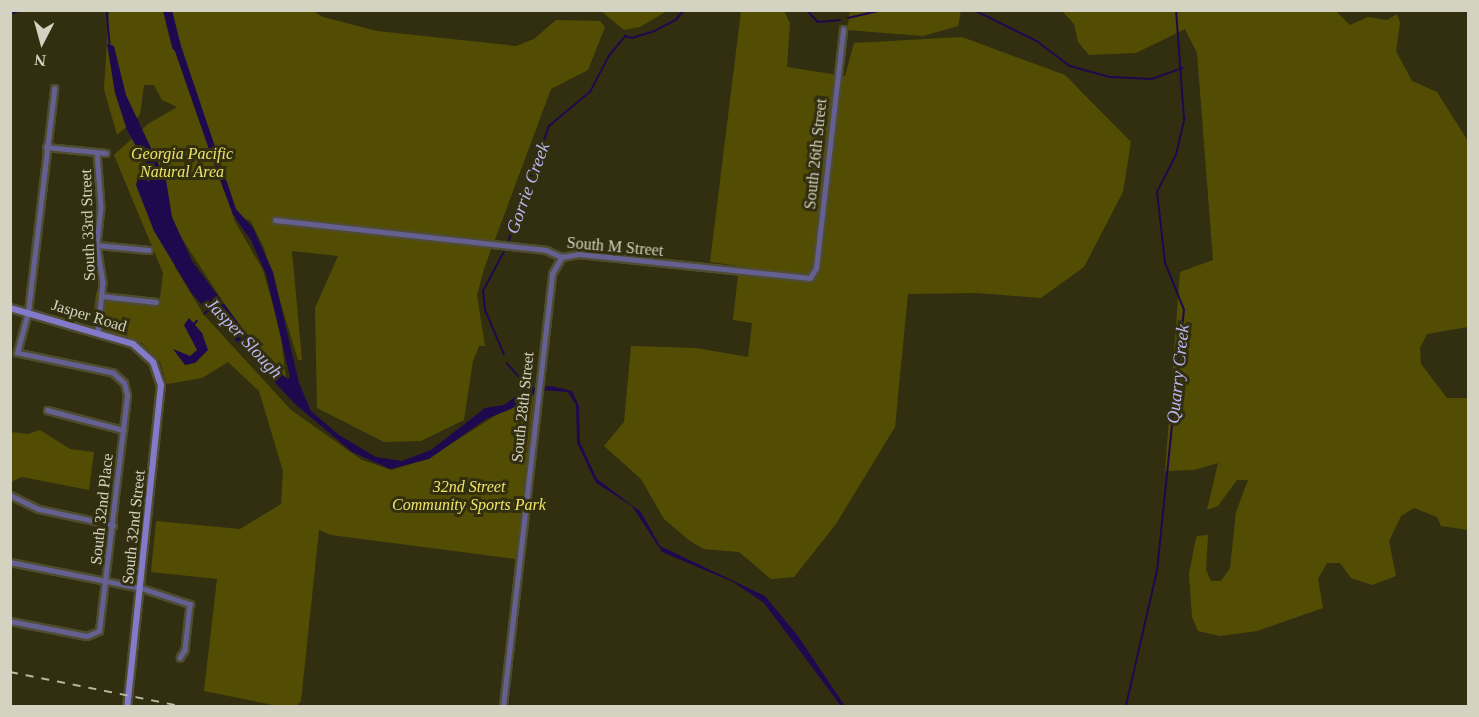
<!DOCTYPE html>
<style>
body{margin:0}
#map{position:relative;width:1479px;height:717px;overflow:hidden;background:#322f10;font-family:"Times New Roman",serif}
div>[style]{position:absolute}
.green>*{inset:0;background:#534d04}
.water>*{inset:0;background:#1e094e}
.stream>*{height:1.5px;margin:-0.75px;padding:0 0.75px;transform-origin:0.75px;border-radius:0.75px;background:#1e094e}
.river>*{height:9px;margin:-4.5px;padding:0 4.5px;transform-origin:4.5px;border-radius:4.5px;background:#1e094e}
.roads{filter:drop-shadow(2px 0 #4f4c30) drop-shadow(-2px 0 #4f4c30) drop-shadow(0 2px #4f4c30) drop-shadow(0 -2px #4f4c30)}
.street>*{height:4.5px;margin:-2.25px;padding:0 2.25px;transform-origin:2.25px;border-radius:2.25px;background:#646092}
.secondary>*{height:6px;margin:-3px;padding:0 3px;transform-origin:3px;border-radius:3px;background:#837aca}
.rail>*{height:1.5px;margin-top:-0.75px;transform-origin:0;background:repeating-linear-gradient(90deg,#bbb9a6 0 8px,transparent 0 16px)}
span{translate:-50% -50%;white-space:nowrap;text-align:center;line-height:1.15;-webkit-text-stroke:6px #322f10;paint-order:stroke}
.park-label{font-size:16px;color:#efe469;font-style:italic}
.street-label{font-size:16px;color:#d4d2c1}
.water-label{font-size:18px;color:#bbb6f4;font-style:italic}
.frame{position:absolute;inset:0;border:12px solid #d4d2c1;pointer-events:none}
.north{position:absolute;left:12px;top:12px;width:60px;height:60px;-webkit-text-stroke:4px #322f10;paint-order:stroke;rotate:186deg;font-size:16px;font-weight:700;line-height:24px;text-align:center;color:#d4d2c1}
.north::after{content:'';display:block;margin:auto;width:21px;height:27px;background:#d4d2c1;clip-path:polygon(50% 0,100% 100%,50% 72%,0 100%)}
</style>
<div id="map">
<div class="green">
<div style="clip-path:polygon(1335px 10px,1350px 25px,1368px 17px,1387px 20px,1397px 14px,1400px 23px,1396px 51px,1412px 81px,1437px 92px,1468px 141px,1468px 327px,1427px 334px,1420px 348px,1421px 364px,1447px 398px,1468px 398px,1468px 530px,1441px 526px,1437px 517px,1414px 508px,1401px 516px,1389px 541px,1396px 576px,1372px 585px,1351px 578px,1340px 563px,1327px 563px,1318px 579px,1323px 608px,1257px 631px,1220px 636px,1198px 631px,1192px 617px,1189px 574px,1195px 542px,1197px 536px,1208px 535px,1206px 570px,1211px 581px,1221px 581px,1230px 568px,1236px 512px,1248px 480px,1237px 480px,1218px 506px,1207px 510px,1218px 463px,1194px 470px,1165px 471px,1180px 272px,1213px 260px,1197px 53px,1185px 29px,1136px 53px,1089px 55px,1078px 42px,1074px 24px,1062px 11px)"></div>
<div style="clip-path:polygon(109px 11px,313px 11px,323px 17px,377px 31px,516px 46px,534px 39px,556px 20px,600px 21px,605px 27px,588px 70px,551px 89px,484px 269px,477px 295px,485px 346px,479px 346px,473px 361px,464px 420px,421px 441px,384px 442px,317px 408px,315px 308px,338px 256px,292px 251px,302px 360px,298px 360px,264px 248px,250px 220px,233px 218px,263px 270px,280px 330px,286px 378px,242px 331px,179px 234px,175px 267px,204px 315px,291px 410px,362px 460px,392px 470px,429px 458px,534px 391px,516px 559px,331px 535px,319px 530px,301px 701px,296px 706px,278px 706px,204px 691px,217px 579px,151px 572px,156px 521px,240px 529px,281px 504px,283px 471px,259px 391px,228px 362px,202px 378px,167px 384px,160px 362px,142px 343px,92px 325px,96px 293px,160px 299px,163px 273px,114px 155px,148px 124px,177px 107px,162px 100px,154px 85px,144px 85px,140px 115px,117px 135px,104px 89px)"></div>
<div style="clip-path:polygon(601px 11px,601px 10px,667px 11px,640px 27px,624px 30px)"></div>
<div style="clip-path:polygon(741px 11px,784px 11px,790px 23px,787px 67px,845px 76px,854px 43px,962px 37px,1065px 75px,1131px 142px,1123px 192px,1084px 267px,1041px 298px,977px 293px,908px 294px,895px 427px,836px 524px,794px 577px,771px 579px,739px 552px,704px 549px,690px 541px,664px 519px,641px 479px,604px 446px,624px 422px,631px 346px,696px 348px,748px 357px,752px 323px,733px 320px,739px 266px,710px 262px)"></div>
<div style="clip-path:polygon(850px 11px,850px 10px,961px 11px,958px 26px,923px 36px,847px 30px)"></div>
<div style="clip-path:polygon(40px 430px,70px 449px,94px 452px,89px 490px,22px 477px,11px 482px,11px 432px,28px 434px)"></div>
</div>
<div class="water">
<div style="clip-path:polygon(177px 34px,236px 209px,253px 228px,273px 272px,299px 383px,311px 411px,339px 435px,376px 457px,402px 461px,431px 450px,485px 408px,504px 405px,527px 388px,552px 386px,572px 391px,579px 406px,580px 442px,597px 479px,641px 512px,660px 546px,765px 596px,798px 636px,845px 706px,841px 706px,764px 603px,733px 582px,662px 552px,632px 506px,596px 483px,577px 443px,576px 405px,568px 392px,541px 390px,511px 409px,486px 419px,429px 459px,390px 469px,352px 452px,295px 404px,192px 294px,154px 231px,136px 185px,140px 170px,148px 168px,127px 130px,115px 93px,107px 44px,114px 46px,126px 95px,166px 180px,172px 217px,192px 261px,272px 368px,288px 379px,290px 377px,266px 274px,251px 240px,233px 215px,212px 158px,170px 37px)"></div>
<div style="clip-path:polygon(189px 318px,202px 333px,208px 350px,195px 363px,185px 365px,173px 349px,190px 356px,197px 350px,184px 325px)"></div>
</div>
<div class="stream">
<div style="left:107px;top:10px;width:37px;rotate:85deg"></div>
<div style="left:807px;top:10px;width:16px;rotate:47deg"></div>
<div style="left:818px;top:22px;width:22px;rotate:-5deg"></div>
<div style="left:974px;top:10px;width:70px;rotate:26.2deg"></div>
<div style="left:1037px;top:41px;width:41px;rotate:37.1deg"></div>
<div style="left:1070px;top:66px;width:41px;rotate:15.4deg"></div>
<div style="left:1110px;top:77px;width:42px;rotate:2.7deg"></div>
<div style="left:1152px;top:79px;width:32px;rotate:-20deg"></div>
<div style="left:10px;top:14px;width:13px;rotate:-18deg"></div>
<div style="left:848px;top:18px;width:35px;rotate:-13deg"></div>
<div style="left:204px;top:314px;width:5px;rotate:-37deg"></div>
<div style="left:194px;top:324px;width:4px;rotate:-45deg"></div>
<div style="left:504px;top:355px;width:49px;rotate:-112.9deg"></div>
<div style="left:485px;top:310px;width:19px;rotate:-96deg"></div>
<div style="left:483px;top:291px;width:49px;rotate:-61.9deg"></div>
<div style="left:506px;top:248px;width:129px;rotate:-70.6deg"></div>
<div style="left:549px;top:126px;width:53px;rotate:-39.7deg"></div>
<div style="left:590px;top:92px;width:41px;rotate:-62.2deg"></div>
<div style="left:609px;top:56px;width:26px;rotate:-51deg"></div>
<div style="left:625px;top:36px;width:7px;rotate:16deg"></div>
<div style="left:632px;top:38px;width:24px;rotate:-17deg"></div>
<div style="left:655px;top:31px;width:24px;rotate:-28deg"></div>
<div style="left:676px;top:20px;width:13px;rotate:-51deg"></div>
<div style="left:507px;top:363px;width:23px;rotate:49deg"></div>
<div style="left:531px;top:494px;width:16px;rotate:-83deg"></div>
<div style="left:526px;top:540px;width:7px;rotate:-82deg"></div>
<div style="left:520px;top:595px;width:9px;rotate:-84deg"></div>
<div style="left:517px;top:623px;width:7px;rotate:-82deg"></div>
<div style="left:514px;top:646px;width:6px;rotate:-81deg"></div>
<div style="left:511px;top:672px;width:11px;rotate:-80deg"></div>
<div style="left:508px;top:705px;width:19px;rotate:-84deg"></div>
<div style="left:1126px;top:706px;width:139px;rotate:-77.1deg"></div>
<div style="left:1157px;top:571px;width:262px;rotate:-84.1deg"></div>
<div style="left:1184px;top:310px;width:51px;rotate:-112deg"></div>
<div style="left:1165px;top:263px;width:71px;rotate:-96.4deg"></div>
<div style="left:1157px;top:192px;width:42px;rotate:-62.8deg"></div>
<div style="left:1176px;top:155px;width:37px;rotate:-77deg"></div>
<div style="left:1184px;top:119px;width:109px;rotate:-94.2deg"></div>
</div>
<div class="river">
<div style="left:167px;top:10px;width:37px;rotate:76deg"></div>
</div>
<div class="roads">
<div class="street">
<div style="left:46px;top:147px;width:60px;rotate:5.7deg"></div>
<div style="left:97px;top:152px;width:55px;rotate:85.8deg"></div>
<div style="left:101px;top:207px;width:38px;rotate:96deg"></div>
<div style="left:97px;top:245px;width:37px;rotate:81deg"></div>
<div style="left:103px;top:282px;width:51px;rotate:95.6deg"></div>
<div style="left:275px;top:220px;width:273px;rotate:6.3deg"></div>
<div style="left:546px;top:250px;width:17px;rotate:24deg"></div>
<div style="left:562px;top:257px;width:17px;rotate:-10deg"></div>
<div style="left:579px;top:254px;width:232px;rotate:5.9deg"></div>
<div style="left:810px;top:278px;width:12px;rotate:-59deg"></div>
<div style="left:816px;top:268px;width:240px;rotate:-83.5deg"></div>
<div style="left:97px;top:245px;width:52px;rotate:5.5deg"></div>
<div style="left:101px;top:296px;width:55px;rotate:6.2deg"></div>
<div style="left:47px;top:410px;width:79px;rotate:14.7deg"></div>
<div style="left:10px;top:495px;width:32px;rotate:26deg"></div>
<div style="left:39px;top:509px;width:76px;rotate:12.2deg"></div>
<div style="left:10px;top:562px;width:134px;rotate:11.2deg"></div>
<div style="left:141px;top:588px;width:52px;rotate:18.1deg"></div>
<div style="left:190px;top:604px;width:46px;rotate:96.2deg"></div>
<div style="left:185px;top:650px;width:9px;rotate:122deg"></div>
<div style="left:10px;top:621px;width:78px;rotate:11deg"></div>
<div style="left:87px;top:636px;width:13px;rotate:-23deg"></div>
<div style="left:99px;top:631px;width:238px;rotate:-83.2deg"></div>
<div style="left:127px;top:395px;width:12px;rotate:-104deg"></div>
<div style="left:124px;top:383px;width:15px;rotate:-138deg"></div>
<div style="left:113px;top:373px;width:98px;rotate:-168.2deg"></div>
<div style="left:17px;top:353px;width:42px;rotate:-75deg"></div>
<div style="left:28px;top:312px;width:225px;rotate:-83.3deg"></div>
<div style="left:503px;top:706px;width:435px;rotate:-83.5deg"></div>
<div style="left:552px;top:274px;width:20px;rotate:-60deg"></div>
</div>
<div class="secondary">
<div style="left:10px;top:308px;width:128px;rotate:16.3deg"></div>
<div style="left:133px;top:344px;width:27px;rotate:42deg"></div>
<div style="left:153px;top:362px;width:24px;rotate:71deg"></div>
<div style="left:161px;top:385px;width:323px;rotate:96deg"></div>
</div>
</div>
<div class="rail">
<div style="left:10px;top:672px;width:173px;rotate:11.3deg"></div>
</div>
<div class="park-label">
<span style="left:182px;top:163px">Georgia Pacific<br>Natural Area</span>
<span style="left:469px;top:496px">32nd Street<br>Community Sports Park</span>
</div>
<div class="street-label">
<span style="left:816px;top:154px;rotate:-84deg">South 26th Street</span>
<span style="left:88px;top:225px;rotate:-92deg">South 33rd Street</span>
<span style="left:615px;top:247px;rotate:5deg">South M Street</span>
<span style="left:89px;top:316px;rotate:17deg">Jasper Road</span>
<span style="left:523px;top:407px;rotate:-84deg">South 28th Street</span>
<span style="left:102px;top:509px;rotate:-84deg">South 32nd Place</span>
<span style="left:134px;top:527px;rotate:-84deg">South 32nd Street</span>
</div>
<div class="water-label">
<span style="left:528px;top:188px;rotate:-70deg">Gorrie Creek</span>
<span style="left:244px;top:338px;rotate:47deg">Jasper Slough</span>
<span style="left:1178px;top:374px;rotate:-84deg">Quarry Creek</span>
</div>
<div class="frame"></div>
<div class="north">N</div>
</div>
